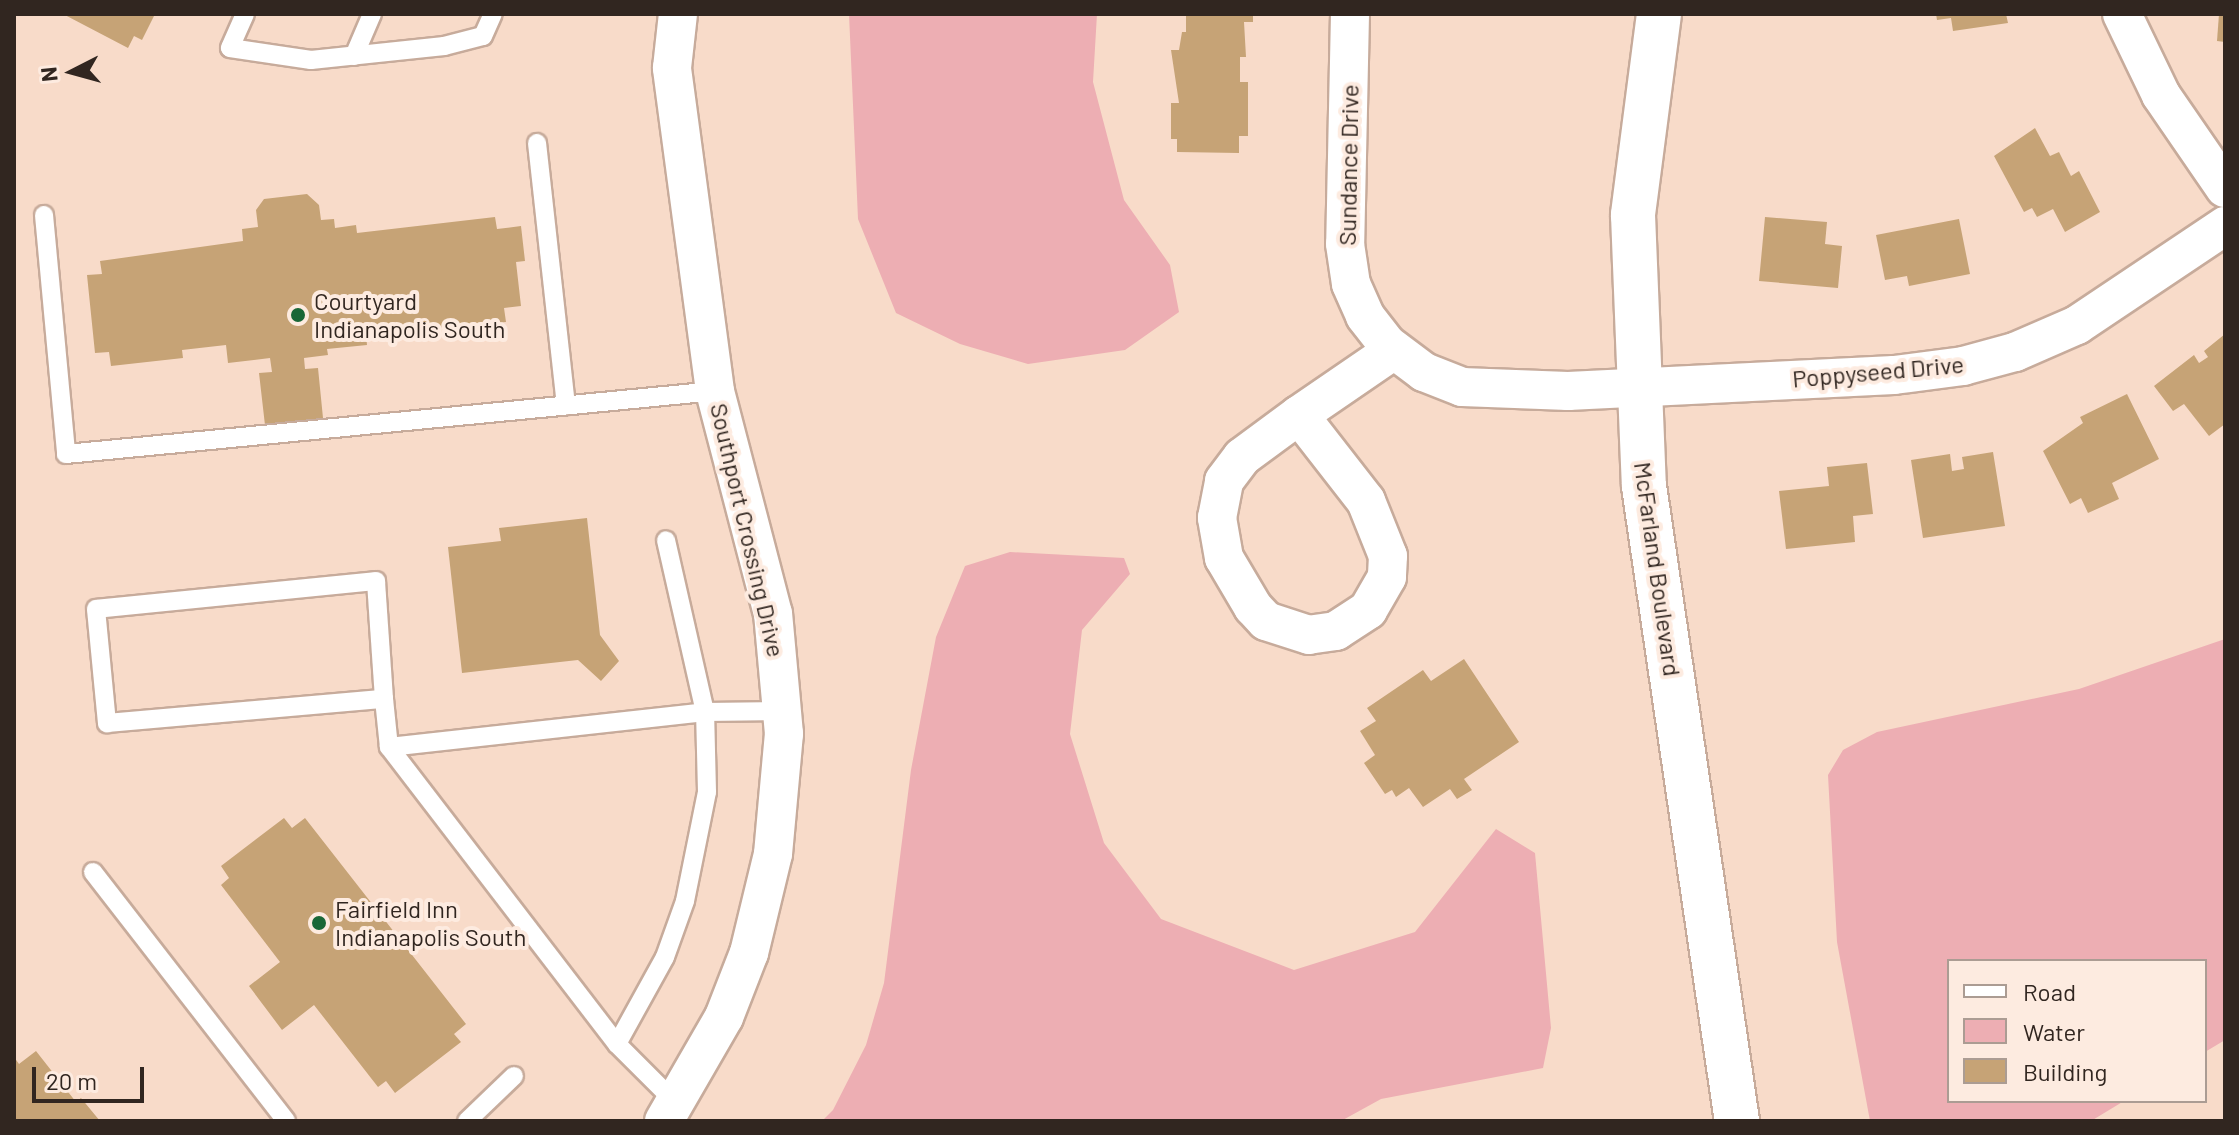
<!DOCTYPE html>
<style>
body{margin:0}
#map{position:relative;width:2239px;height:1135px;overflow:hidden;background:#f8dbc9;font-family:Barlow,sans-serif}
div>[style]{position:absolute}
.water>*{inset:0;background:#edaeb3}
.building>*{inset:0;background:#c6a376}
.roads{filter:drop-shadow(2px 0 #c7ab9b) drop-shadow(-2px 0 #c7ab9b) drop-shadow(0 2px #c7ab9b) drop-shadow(0 -2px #c7ab9b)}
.service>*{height:18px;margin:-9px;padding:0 9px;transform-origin:9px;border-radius:9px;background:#fff}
.minor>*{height:38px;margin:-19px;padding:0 19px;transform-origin:19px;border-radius:19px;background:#fff}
.tertiary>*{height:44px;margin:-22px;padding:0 22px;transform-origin:22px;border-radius:22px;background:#fff}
.dots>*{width:22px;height:22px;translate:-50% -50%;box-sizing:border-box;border:4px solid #fdebe0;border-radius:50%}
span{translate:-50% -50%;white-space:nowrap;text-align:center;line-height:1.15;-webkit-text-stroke:8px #fdebe0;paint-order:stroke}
.street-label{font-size:24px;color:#312620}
.poi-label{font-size:24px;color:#312620}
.left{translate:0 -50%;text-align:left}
.frame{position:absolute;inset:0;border:16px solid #312620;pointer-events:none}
.legend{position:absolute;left:1947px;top:959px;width:260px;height:144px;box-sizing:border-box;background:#fdebe0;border:2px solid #ab9c93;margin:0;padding:10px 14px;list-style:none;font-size:24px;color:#312620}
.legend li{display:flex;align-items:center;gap:16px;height:40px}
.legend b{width:40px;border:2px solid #ab9c93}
.north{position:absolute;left:32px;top:32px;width:80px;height:80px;-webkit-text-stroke:6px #fdebe0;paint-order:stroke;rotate:264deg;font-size:22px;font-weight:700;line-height:32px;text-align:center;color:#312620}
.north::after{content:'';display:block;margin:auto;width:28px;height:36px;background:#312620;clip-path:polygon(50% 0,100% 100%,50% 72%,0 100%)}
.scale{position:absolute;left:32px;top:1067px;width:112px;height:36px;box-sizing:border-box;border:4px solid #312620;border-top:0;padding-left:10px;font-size:24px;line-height:28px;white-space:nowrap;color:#312620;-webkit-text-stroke:6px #fdebe0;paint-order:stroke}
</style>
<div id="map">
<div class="water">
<div style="clip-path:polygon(849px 14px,1097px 14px,1093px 82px,1124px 200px,1170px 265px,1179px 312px,1125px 350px,1028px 364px,960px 344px,896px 313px,858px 219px)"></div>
<div style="clip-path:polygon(1010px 552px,1124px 558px,1130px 574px,1082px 630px,1070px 734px,1104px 843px,1161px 919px,1294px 970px,1415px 932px,1496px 829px,1535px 853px,1551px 1028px,1543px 1068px,1381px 1099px,1341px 1121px,822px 1121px,833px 1110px,866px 1045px,884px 983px,911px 770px,936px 637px,965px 566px)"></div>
<div style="clip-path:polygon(2225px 639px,2225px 1040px,2205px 1052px,2205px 961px,1949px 961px,1949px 1101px,2124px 1101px,2091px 1121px,1870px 1121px,1837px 942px,1828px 775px,1843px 750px,1877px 732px,2079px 689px)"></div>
</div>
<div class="building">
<div style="clip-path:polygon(63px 14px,155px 14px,142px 40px,134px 36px,128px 48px)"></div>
<div style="clip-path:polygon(1186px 14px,1253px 14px,1253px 22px,1244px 22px,1246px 57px,1240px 57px,1240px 82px,1248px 82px,1248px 136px,1239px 136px,1239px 153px,1177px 152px,1177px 139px,1171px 139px,1171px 103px,1179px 103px,1171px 50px,1179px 50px,1182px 32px,1186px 32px)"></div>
<div style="clip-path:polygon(1936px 14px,2006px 14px,2008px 23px,1953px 31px,1951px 18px,1937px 20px)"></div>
<div style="clip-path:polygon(2219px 14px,2225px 14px,2225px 42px,2217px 41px)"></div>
<div style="clip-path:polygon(2035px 128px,2050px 156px,2059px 152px,2071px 176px,2079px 171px,2100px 212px,2065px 232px,2053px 209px,2037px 217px,2032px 208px,2024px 212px,1994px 156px)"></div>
<div style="clip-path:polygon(307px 194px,319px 205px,321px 220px,334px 219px,335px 228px,356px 225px,357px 233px,495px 217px,497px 229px,521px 226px,525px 261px,516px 262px,521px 306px,504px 308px,506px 322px,366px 334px,367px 345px,327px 349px,328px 355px,304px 358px,305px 369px,318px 368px,324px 428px,266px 434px,259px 373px,272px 372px,270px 358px,228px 363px,226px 345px,182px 350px,183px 358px,111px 366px,109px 352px,95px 353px,87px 275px,102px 274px,100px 261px,243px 241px,242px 229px,258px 227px,256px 210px,264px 199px)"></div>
<div style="clip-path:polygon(1765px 217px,1827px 222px,1825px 244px,1842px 246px,1838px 288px,1759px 281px)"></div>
<div style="clip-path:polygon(1959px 219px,1970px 274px,1909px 286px,1907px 276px,1885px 280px,1876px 235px)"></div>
<div style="clip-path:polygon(2225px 334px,2225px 424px,2209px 436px,2184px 404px,2173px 411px,2154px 386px,2194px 355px,2199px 363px,2208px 357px,2204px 351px)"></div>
<div style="clip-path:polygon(2127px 394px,2159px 459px,2112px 483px,2119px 499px,2088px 513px,2081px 498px,2070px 504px,2043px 451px,2083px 423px,2080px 417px)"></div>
<div style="clip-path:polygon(1993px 452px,2005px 526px,1923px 538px,1911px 460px,1950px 454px,1952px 471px,1964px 469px,1962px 457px)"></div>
<div style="clip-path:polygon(1867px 463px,1873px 514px,1853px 516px,1855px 542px,1786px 549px,1779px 491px,1829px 486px,1827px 467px)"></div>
<div style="clip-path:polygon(587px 518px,600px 635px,619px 661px,601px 681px,578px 660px,462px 673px,448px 547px,501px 541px,499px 528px)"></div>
<div style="clip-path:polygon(1464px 659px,1519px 742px,1464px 779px,1472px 790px,1457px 799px,1450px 789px,1423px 807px,1409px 788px,1396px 797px,1392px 790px,1385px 794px,1364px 763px,1375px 755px,1360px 731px,1376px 721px,1367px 708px,1423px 670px,1431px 681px)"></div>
<div style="clip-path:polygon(284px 818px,292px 828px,305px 818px,466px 1024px,454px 1034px,461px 1042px,395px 1093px,386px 1081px,378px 1087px,314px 1005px,282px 1030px,249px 986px,280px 962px,221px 885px,229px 878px,221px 866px)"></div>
<div style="clip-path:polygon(36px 1051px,76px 1102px,81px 1098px,100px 1121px,14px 1121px,14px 1057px,19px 1064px)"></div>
</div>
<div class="roads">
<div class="service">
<div style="left:245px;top:14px;width:37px;rotate:114deg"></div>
<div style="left:230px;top:48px;width:82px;rotate:8.4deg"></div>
<div style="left:311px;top:60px;width:134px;rotate:-6deg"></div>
<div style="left:444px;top:46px;width:40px;rotate:-14.4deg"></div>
<div style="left:483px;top:36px;width:24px;rotate:-66deg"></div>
<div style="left:354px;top:56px;width:46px;rotate:-66.8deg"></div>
<div style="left:537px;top:143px;width:264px;rotate:83.7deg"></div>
<div style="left:44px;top:215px;width:240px;rotate:84.7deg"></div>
<div style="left:66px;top:454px;width:652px;rotate:-5.54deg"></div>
<div style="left:384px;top:699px;width:118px;rotate:-93.9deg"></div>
<div style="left:376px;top:581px;width:281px;rotate:174.3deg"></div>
<div style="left:96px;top:609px;width:115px;rotate:84.5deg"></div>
<div style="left:107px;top:723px;width:278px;rotate:-5deg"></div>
<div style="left:384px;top:699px;width:48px;rotate:84.1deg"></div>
<div style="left:389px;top:747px;width:374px;rotate:52.5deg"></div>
<div style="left:389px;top:747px;width:318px;rotate:-6.3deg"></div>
<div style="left:705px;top:712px;width:176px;rotate:-102.8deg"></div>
<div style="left:93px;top:872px;width:315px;rotate:52.2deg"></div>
<div style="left:676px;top:1103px;width:83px;rotate:-135deg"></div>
<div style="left:617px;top:1044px;width:99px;rotate:-61.1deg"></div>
<div style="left:665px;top:957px;width:59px;rotate:-70.3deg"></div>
<div style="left:685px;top:901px;width:111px;rotate:-78.6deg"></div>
<div style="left:707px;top:792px;width:80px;rotate:-91.4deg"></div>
<div style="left:705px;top:712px;width:78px;rotate:-0.7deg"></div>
<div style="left:467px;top:1121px;width:65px;rotate:-43.8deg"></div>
</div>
<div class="minor">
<div style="left:1350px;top:14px;width:230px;rotate:91.2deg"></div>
<div style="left:1345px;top:244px;width:40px;rotate:81.5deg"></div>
<div style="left:1351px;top:284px;width:35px;rotate:66deg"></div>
<div style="left:1365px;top:316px;width:37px;rotate:52deg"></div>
<div style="left:1388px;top:345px;width:45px;rotate:36.9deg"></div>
<div style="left:1424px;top:372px;width:41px;rotate:21.5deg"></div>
<div style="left:1462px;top:387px;width:106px;rotate:2.2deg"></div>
<div style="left:1568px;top:391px;width:326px;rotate:-2.8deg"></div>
<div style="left:1894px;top:375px;width:70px;rotate:-7.4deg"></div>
<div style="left:1963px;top:366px;width:54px;rotate:-15.1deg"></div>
<div style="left:2015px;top:352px;width:68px;rotate:-23.5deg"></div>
<div style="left:2077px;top:325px;width:178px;rotate:-33.8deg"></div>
<div style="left:2122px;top:14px;width:90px;rotate:64.3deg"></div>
<div style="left:2161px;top:95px;width:113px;rotate:55.5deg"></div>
<div style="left:1299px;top:415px;width:109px;rotate:52.1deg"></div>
<div style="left:1366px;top:501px;width:59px;rotate:68.2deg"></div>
<div style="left:1388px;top:556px;width:21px;rotate:93deg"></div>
<div style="left:1387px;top:577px;width:38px;rotate:120deg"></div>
<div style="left:1368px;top:610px;width:38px;rotate:147deg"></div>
<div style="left:1336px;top:631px;width:27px;rotate:172deg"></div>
<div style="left:1309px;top:635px;width:45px;rotate:-162deg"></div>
<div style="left:1266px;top:621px;width:19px;rotate:-133deg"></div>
<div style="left:1253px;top:607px;width:57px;rotate:-120.6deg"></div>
<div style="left:1224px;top:558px;width:41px;rotate:-99.9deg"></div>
<div style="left:1217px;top:518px;width:38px;rotate:-79deg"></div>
<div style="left:1224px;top:481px;width:30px;rotate:-53deg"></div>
<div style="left:1242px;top:457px;width:71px;rotate:-36.4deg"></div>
<div style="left:1299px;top:415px;width:115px;rotate:-34.4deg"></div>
<div style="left:664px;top:1121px;width:120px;rotate:-60deg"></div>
<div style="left:724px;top:1017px;width:69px;rotate:-68.7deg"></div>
<div style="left:749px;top:953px;width:102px;rotate:-76.4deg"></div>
<div style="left:773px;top:854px;width:121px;rotate:-84.8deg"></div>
<div style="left:784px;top:734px;width:121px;rotate:-95.2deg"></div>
<div style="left:773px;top:614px;width:230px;rotate:-104.6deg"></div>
<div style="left:715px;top:391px;width:326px;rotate:-97.6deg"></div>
<div style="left:672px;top:68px;width:54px;rotate:-83.7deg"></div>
</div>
<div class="tertiary">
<div style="left:1659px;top:14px;width:203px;rotate:97.4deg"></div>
<div style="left:1633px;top:215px;width:271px;rotate:87.7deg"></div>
<div style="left:1644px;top:486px;width:642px;rotate:81.67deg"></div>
</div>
</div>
<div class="dots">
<div style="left:298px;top:315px;background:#196737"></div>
<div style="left:319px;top:923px;background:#196737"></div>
</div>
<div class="street-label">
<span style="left:1348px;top:165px;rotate:-89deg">Sundance Drive</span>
<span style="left:1878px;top:371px;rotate:-5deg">Poppyseed Drive</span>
<span style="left:748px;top:530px;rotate:77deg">Southport Crossing Drive</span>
<span style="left:1658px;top:569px;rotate:82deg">McFarland Boulevard</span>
</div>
<div class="poi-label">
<span class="left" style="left:314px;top:315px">Courtyard<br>Indianapolis South</span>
<span class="left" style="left:335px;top:923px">Fairfield Inn<br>Indianapolis South</span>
</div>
<div class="frame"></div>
<ul class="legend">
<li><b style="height:10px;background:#fff"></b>Road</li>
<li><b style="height:22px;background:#edaeb3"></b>Water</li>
<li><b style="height:22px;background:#c6a376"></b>Building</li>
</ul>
<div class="north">N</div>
<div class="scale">20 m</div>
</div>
